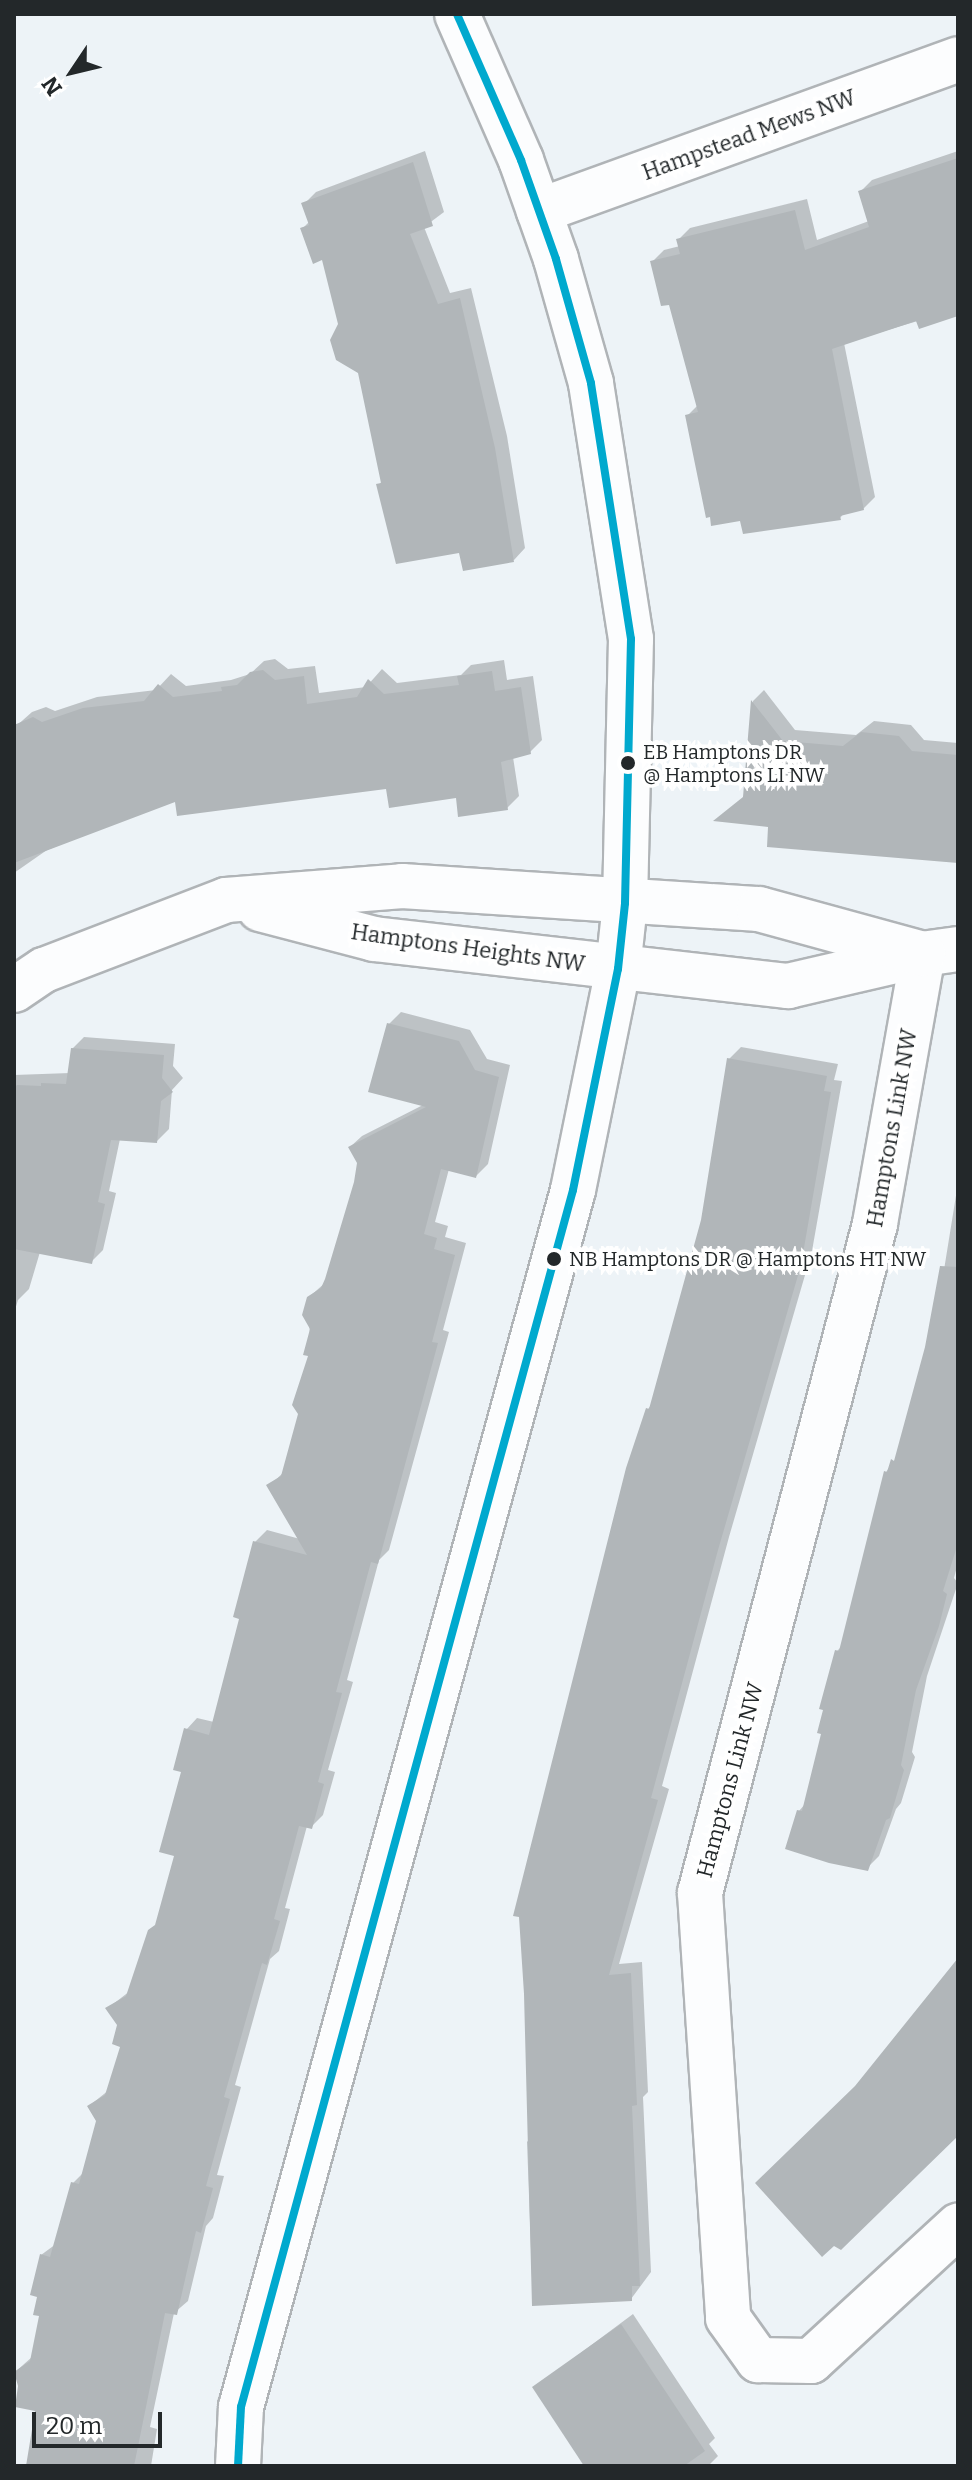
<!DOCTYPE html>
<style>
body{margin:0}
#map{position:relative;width:972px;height:2480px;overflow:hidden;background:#edf3f7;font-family:Bitter,serif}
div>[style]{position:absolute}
.shadow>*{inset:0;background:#0003}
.building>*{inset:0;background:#b1b6b9}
.roads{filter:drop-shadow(2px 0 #b0b4b7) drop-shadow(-2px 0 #b0b4b7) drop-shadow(0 2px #b0b4b7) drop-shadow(0 -2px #b0b4b7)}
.minor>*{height:44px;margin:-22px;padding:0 22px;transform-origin:22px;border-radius:22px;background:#fcfdfe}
.bus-1>*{height:8px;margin:-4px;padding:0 4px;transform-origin:4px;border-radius:4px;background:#00a9ce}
.dots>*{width:22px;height:22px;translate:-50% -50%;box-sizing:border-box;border:4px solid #fff;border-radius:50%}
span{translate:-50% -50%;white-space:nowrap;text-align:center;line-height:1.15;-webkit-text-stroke:7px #fff;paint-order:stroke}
.bus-label{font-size:20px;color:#23282a}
.left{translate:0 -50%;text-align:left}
.street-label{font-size:22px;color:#23282a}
.frame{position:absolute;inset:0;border:16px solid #23282a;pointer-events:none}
.north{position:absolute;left:32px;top:32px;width:80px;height:80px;-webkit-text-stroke:6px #fff;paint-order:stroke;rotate:235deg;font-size:22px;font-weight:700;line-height:32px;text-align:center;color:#23282a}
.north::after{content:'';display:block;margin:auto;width:28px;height:36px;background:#23282a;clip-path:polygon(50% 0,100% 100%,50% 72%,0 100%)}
.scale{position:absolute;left:32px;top:2412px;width:130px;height:36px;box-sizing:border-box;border:4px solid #23282a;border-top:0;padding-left:10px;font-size:24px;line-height:28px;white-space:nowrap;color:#23282a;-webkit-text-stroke:6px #fff;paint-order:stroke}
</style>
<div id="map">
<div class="shadow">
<div style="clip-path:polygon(425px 151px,444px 212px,424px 227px,450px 293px,471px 288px,507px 436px,525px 548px,514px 560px,461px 550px,379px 485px,382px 481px,360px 372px,340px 325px,323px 258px,302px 229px,310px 221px,304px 204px,316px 192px)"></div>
<div style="clip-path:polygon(958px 151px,958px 309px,844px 343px,875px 497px,863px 509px,845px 512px,840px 518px,742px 519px,688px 415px,698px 405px,670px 302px,652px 262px,664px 250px,680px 246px,678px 240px,690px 228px,807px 199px,817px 240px,869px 221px,860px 192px,872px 180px)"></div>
<div style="clip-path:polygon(275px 659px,288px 669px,315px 666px,319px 693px,366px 687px,382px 669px,397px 683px,461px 675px,471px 665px,504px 660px,507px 680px,533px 676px,542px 740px,530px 752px,513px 757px,519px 796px,507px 808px,457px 796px,388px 787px,176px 799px,47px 850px,14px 873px,14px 728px,32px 712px,46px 707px,55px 711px,97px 697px,156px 690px,171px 674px,186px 686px,231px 680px,250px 674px,264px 661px)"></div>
<div style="clip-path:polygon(764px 690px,795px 730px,856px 735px,874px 721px,911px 725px,924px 740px,958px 743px,958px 861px,770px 825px,745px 796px,753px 701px)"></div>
<div style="clip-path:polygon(401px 1012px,470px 1030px,487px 1059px,510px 1065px,488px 1164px,476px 1176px,449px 1169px,435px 1222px,448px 1226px,445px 1237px,466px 1243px,443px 1330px,449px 1332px,389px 1550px,379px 1560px,347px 1680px,353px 1682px,328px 1770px,335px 1772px,323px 1815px,311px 1827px,307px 1826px,285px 1908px,290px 1909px,279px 1951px,270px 1959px,235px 2085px,241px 2087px,217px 2175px,224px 2176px,213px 2218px,206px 2226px,188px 2301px,174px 2313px,150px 2427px,157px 2429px,151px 2466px,25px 2466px,28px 2462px,37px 2409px,14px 2373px,32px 2357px,41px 2315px,41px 2255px,56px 2244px,73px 2183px,85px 2171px,98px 2120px,89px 2106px,109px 2090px,123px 2045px,119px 2024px,108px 2008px,130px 1991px,158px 1923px,177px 1855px,186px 1730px,197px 1718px,214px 1722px,242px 1618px,255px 1542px,267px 1530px,300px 1539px,269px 1486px,285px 1471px,300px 1413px,311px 1355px,308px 1298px,326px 1282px,356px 1183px,359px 1162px,350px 1147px,362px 1136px,423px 1105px,389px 1024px)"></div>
<div style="clip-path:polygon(84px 1037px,175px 1044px,173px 1066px,183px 1078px,172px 1090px,169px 1129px,157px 1141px,120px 1139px,109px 1191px,116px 1193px,103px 1250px,91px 1262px,40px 1252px,29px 1289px,18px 1300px,14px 1313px,14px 1075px,70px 1073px,72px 1049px)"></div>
<div style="clip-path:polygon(741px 1047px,838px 1064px,834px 1080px,842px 1081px,812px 1251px,729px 1537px,662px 1786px,669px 1789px,619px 1964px,642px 1962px,648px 2092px,643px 2097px,651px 2272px,631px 2299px,533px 2304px,527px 2142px,530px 2138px,648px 1409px,652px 1404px,703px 1220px,729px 1059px)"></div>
<div style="clip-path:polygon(958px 1183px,958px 1563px,954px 1578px,958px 1583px,927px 1676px,912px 1752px,915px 1757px,901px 1803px,896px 1809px,879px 1856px,867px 1868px,799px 1811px,805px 1804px,824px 1733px,837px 1651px,843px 1645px,886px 1472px,898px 1456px,939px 1301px)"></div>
<div style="clip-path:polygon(633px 2314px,715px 2438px,709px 2444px,718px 2456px,708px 2466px,587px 2466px,535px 2387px)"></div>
</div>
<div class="building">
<div style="clip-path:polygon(958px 158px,958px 316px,919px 329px,916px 321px,832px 349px,864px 510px,840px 516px,841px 520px,743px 534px,740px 521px,711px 526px,710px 517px,706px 518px,685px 415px,698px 412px,669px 305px,661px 306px,650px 261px,680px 254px,676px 239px,795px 210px,805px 250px,869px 227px,858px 191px)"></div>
<div style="clip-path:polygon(413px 162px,433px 226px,410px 234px,438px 304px,460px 298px,495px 448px,514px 562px,463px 571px,459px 553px,396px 564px,376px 484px,381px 483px,358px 373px,336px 360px,330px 340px,338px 324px,322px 260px,313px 264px,300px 228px,309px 225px,301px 203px)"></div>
<div style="clip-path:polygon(263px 670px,275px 680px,304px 676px,307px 704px,357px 697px,368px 679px,384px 694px,459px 685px,457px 676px,492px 671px,495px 691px,521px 687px,531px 754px,501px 762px,508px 810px,458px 817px,456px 798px,389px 808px,386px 789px,177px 816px,175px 802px,14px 863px,14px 725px,33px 717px,42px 722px,83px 708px,144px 701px,158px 684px,173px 697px,222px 691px,221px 687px,237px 685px,250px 672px)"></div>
<div style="clip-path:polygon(751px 700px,783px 741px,843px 746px,861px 732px,899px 736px,912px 751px,958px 755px,958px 863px,767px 847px,768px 827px,713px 821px,743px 797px)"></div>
<div style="clip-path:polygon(387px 1023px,459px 1041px,475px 1070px,499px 1077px,476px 1178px,441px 1169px,424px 1234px,437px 1238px,434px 1249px,455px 1255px,432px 1342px,438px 1343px,378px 1564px,371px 1562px,336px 1692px,342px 1693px,318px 1782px,324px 1784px,312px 1829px,299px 1826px,274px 1919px,280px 1921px,267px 1965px,262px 1963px,224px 2097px,230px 2099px,206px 2186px,213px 2188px,201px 2233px,196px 2231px,177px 2315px,165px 2313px,134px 2466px,26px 2466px,35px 2411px,15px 2407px,18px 2386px,14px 2372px,30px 2361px,39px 2316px,33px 2315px,37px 2297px,30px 2295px,40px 2254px,50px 2257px,71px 2182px,79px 2184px,96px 2121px,87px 2106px,105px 2095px,120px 2047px,112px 2044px,117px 2025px,105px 2008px,126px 1996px,148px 1930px,155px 1925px,174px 1856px,159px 1852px,181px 1772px,173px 1770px,184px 1728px,209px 1735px,239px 1619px,233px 1617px,253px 1541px,307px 1555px,266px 1485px,281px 1476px,298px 1414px,292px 1405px,308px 1356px,303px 1355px,310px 1329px,302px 1315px,307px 1297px,321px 1288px,325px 1279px,354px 1182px,357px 1163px,348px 1147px,426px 1107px,368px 1092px)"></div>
<div style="clip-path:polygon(71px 1048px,164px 1055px,162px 1078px,173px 1092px,161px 1101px,157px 1143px,111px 1140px,98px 1202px,105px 1204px,92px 1264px,14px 1249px,14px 1088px,17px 1085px,41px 1086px,41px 1083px,66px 1084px)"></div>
<div style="clip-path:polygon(727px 1058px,827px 1076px,824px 1091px,831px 1092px,801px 1265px,718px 1550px,651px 1798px,658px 1800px,609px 1975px,631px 1973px,637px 2105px,632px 2106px,640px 2286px,632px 2286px,632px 2301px,532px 2306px,524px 1994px,519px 1917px,513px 1916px,626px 1468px,646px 1408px,649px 1409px,701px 1220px)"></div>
<div style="clip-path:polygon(940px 1266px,958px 1267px,958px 1543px,943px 1591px,947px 1594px,939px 1626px,916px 1690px,901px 1765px,904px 1770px,890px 1818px,886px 1820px,868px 1871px,829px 1863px,785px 1849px,797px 1810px,802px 1811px,821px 1734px,817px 1733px,823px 1710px,819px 1709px,835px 1650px,839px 1651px,884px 1471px,887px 1472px,891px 1459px,894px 1461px,925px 1347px)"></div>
<div style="clip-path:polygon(958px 1958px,958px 2136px,841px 2250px,834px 2246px,822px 2257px,755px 2183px,855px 2086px)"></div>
<div style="clip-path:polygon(621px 2324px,705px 2451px,684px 2466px,584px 2466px,532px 2387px)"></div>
</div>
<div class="roads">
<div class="minor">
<div style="left:539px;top:211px;width:446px;rotate:-19.9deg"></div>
<div style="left:260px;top:909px;width:118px;rotate:14.7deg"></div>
<div style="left:374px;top:939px;width:417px;rotate:6.5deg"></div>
<div style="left:788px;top:986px;width:132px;rotate:-13.1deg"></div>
<div style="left:958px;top:949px;width:35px;rotate:172deg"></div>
<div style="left:923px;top:954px;width:274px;rotate:100.1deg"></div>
<div style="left:875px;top:1224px;width:692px;rotate:104.66deg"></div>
<div style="left:700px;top:1893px;width:426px;rotate:86.2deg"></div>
<div style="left:728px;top:2318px;width:52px;rotate:54.5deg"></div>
<div style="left:758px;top:2360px;width:53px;rotate:1.1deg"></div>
<div style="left:811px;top:2361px;width:200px;rotate:-42.6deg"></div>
<div style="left:14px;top:990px;width:36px;rotate:-34deg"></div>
<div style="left:44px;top:970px;width:195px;rotate:-21deg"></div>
<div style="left:226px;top:900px;width:177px;rotate:-4.5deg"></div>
<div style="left:402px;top:886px;width:358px;rotate:3.7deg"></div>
<div style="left:759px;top:909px;width:170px;rotate:15.3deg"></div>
<div style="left:238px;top:2466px;width:59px;rotate:-87.1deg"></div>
<div style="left:241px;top:2407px;width:1261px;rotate:-74.74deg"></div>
<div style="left:573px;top:1190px;width:226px;rotate:-78.5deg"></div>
<div style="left:618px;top:969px;width:66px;rotate:-83.9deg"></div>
<div style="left:625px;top:903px;width:264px;rotate:-88.7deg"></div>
<div style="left:631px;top:639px;width:259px;rotate:-98.9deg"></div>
<div style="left:591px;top:383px;width:129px;rotate:-105.8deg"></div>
<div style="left:556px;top:259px;width:105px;rotate:-109.5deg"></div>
<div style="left:521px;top:160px;width:159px;rotate:-113.7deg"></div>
</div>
</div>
<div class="bus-1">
<div style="left:238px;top:2466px;width:59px;rotate:-87.1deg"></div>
<div style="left:241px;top:2407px;width:1261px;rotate:-74.74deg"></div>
<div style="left:573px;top:1190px;width:226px;rotate:-78.5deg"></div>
<div style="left:618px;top:969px;width:66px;rotate:-83.9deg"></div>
<div style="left:625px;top:903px;width:264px;rotate:-88.7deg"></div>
<div style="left:631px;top:639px;width:259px;rotate:-98.9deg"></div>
<div style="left:591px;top:383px;width:129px;rotate:-105.8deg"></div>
<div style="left:556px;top:259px;width:105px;rotate:-109.5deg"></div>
<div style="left:521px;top:160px;width:159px;rotate:-113.7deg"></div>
</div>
<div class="dots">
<div style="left:628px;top:763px;background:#23282a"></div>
<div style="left:554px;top:1259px;background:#23282a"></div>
</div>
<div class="bus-label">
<span class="left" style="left:643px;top:764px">EB Hamptons DR<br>@ Hamptons LI NW</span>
<span class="left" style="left:569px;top:1259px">NB Hamptons DR @ Hamptons HT NW</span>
</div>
<div class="street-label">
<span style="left:749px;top:135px;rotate:-20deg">Hampstead Mews NW</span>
<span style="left:468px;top:948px;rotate:8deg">Hamptons Heights NW</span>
<span style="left:892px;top:1128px;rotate:-80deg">Hamptons Link NW</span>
<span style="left:730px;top:1780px;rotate:-75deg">Hamptons Link NW</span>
</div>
<div class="frame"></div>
<div class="north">N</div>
<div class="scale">20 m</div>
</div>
